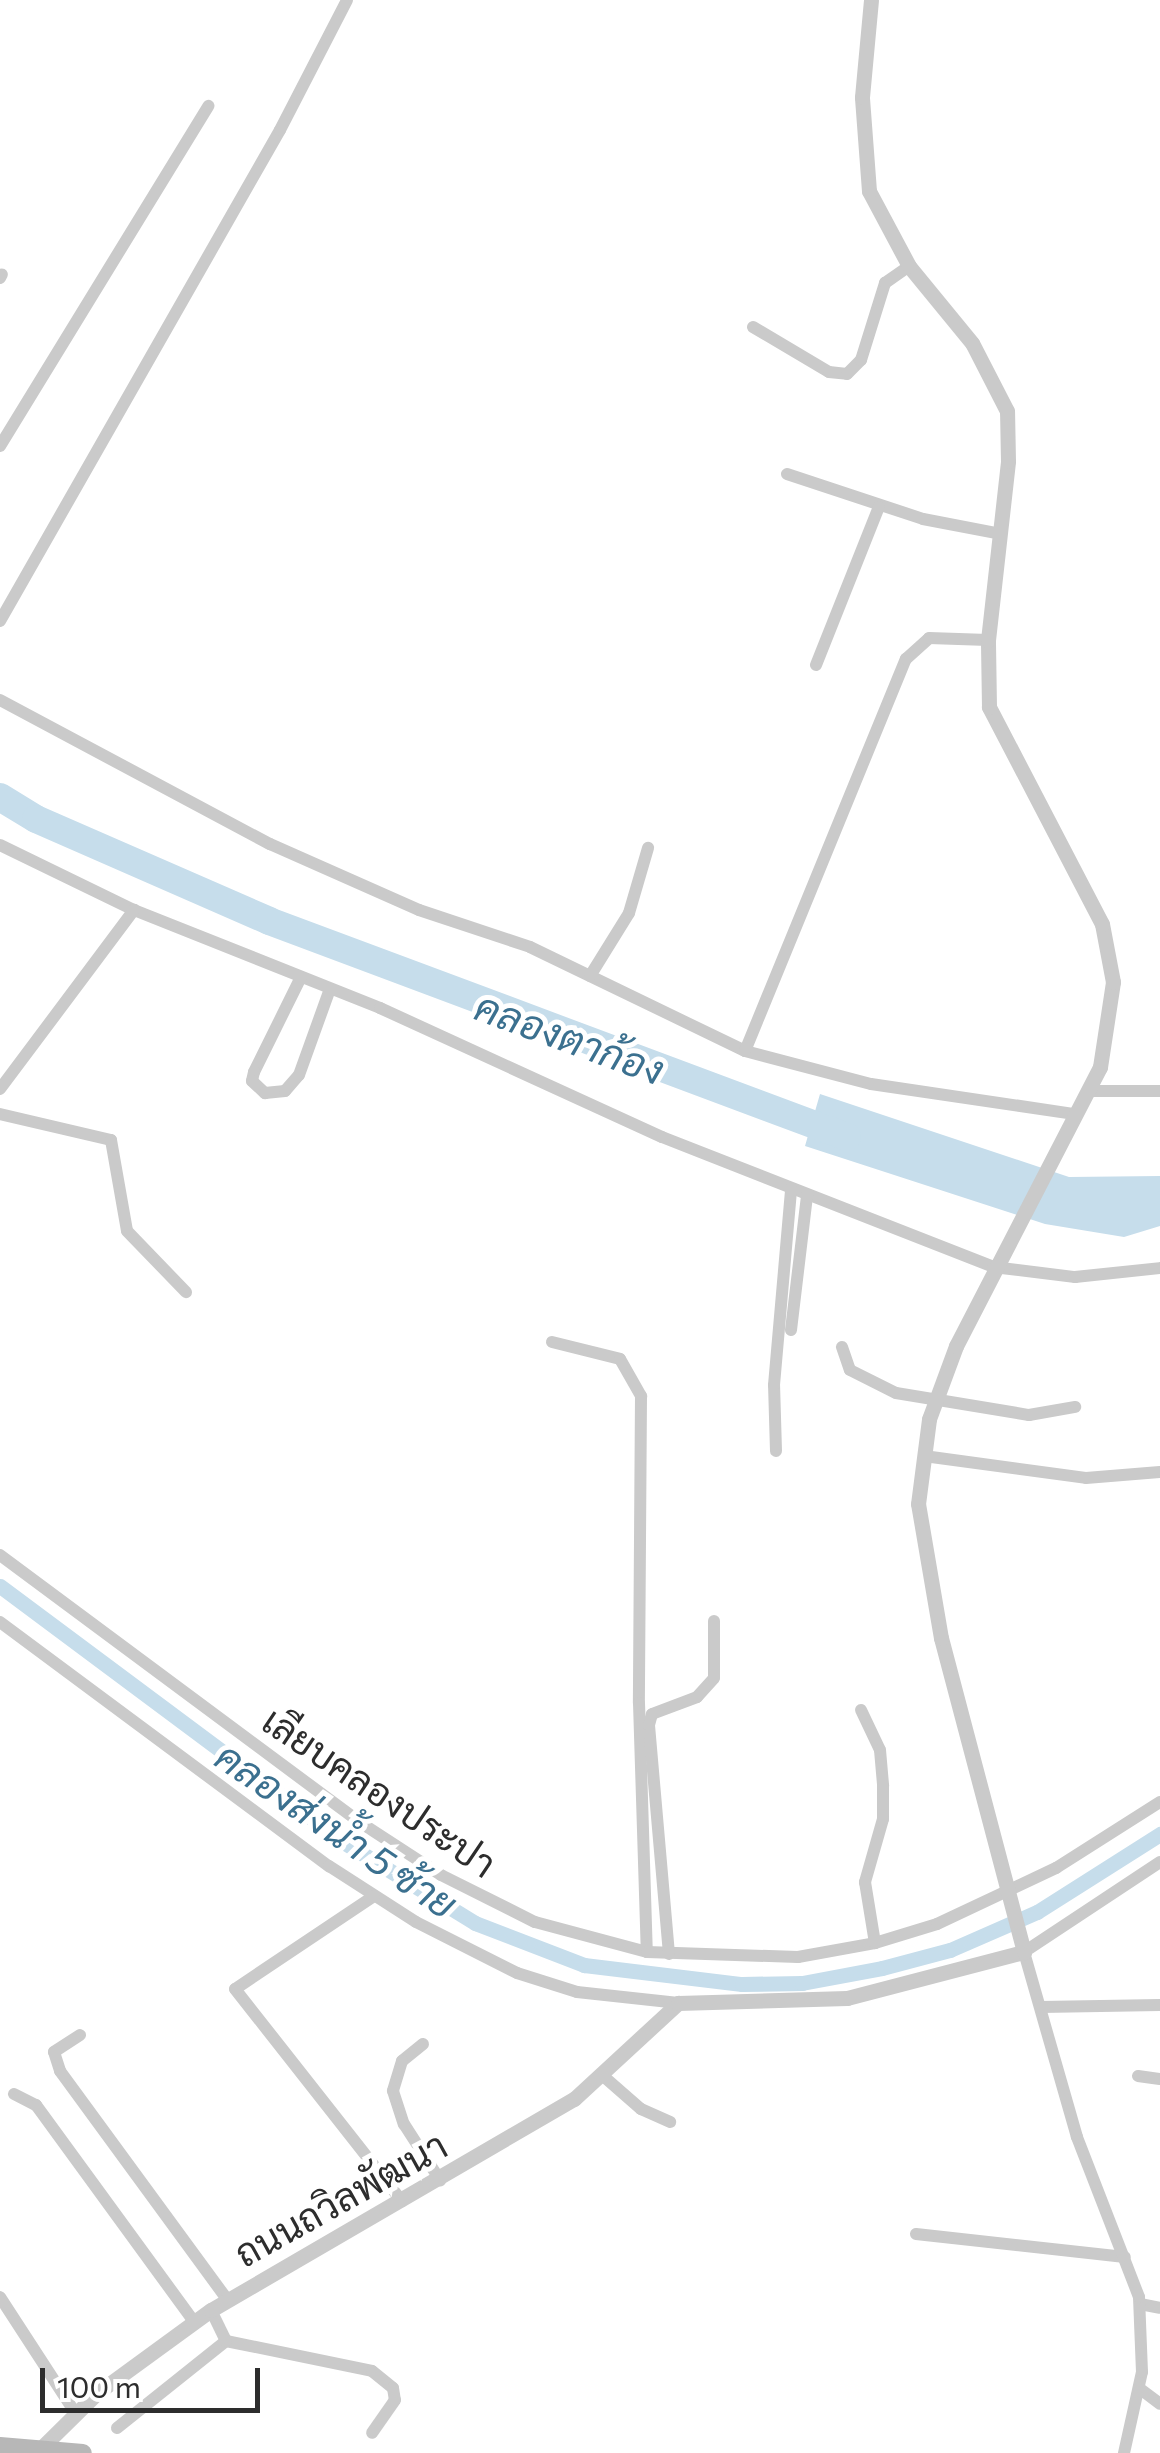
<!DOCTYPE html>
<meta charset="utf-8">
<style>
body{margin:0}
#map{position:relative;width:1160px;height:2453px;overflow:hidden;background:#fff;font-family:Commissioner,Sarabun,sans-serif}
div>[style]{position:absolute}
.water>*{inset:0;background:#c6ddeb}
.canal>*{height:15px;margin:-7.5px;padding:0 7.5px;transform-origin:7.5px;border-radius:7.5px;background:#c6ddeb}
.river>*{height:28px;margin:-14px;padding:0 14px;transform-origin:14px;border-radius:14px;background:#c6ddeb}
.minor>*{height:12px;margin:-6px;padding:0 6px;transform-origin:6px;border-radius:6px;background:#cacaca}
.tertiary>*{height:15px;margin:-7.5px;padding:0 7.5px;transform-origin:7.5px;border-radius:7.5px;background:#cacaca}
.secondary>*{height:18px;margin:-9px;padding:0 9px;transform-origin:9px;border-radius:9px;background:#b7b7b7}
span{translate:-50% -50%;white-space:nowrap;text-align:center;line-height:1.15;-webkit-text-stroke:10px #fff;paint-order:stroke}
.street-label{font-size:38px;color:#2d2d2d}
.water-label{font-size:40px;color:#3b708f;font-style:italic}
.scale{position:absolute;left:40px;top:2368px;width:220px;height:45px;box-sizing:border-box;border:5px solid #2d2d2d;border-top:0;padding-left:12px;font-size:30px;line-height:35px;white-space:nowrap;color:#2d2d2d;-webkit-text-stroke:8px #fff;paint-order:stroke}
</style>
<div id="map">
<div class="water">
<div style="clip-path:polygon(820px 1094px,1069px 1177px,1160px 1176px,1160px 1226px,1124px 1237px,1045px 1224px,805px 1146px)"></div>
</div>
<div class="canal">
<div style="left:0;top:1586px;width:430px;rotate:36.7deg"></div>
<div style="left:345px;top:1843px;width:153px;rotate:31.6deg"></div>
<div style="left:475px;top:1923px;width:117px;rotate:21.1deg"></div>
<div style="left:584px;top:1965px;width:159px;rotate:6.9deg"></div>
<div style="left:742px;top:1984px;width:60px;rotate:-1deg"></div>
<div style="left:802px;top:1983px;width:81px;rotate:-10.6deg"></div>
<div style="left:882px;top:1968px;width:70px;rotate:-14.8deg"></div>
<div style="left:950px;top:1950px;width:95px;rotate:-23.6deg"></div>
<div style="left:1037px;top:1912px;width:146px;rotate:-32.4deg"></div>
</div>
<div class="river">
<div style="left:0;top:797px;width:42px;rotate:31.4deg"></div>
<div style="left:36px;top:819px;width:254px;rotate:23.6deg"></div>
<div style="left:269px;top:921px;width:617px;rotate:20.49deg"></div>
</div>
<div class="minor">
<div style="left:0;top:278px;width:4px;rotate:-63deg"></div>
<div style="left:753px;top:327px;width:88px;rotate:30.6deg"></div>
<div style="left:829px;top:372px;width:18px;rotate:6deg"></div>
<div style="left:847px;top:374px;width:20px;rotate:-45deg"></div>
<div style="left:861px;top:360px;width:81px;rotate:-72.7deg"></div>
<div style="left:885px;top:283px;width:29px;rotate:-35deg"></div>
<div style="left:0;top:446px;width:399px;rotate:-58.5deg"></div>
<div style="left:787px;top:474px;width:143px;rotate:18.3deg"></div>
<div style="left:923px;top:519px;width:79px;rotate:10.9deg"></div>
<div style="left:0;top:621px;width:565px;rotate:-60.31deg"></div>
<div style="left:280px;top:130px;width:146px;rotate:-62.7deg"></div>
<div style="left:816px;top:665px;width:170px;rotate:-68.3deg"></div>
<div style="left:0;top:700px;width:306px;rotate:28.1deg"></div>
<div style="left:270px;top:844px;width:163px;rotate:23.9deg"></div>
<div style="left:419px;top:910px;width:117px;rotate:18.4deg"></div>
<div style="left:530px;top:947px;width:239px;rotate:25.8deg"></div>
<div style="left:745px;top:1051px;width:130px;rotate:14.7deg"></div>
<div style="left:871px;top:1084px;width:206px;rotate:8.4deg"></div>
<div style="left:0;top:845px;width:149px;rotate:25.9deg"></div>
<div style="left:134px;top:910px;width:265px;rotate:21.7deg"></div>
<div style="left:380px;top:1008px;width:310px;rotate:24.6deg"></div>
<div style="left:662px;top:1137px;width:356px;rotate:21.4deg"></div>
<div style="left:993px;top:1267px;width:83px;rotate:7deg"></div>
<div style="left:1075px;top:1277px;width:85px;rotate:-6deg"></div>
<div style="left:590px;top:976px;width:74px;rotate:-58.2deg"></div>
<div style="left:629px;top:913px;width:68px;rotate:-73.7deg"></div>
<div style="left:301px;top:977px;width:106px;rotate:116.3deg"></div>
<div style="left:254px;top:1072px;width:9px;rotate:103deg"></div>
<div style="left:252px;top:1081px;width:18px;rotate:43deg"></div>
<div style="left:265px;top:1093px;width:20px;rotate:-6deg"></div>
<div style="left:285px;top:1091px;width:21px;rotate:-49deg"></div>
<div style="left:299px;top:1075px;width:91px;rotate:-70.2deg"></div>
<div style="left:745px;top:1051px;width:424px;rotate:-67.7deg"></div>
<div style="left:906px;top:659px;width:31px;rotate:-42deg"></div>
<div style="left:929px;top:638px;width:59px;rotate:1.9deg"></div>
<div style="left:0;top:1089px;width:224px;rotate:-53.2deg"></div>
<div style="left:1088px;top:1091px;width:72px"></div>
<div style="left:0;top:1114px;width:114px;rotate:13.2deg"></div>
<div style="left:111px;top:1140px;width:92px;rotate:80deg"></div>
<div style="left:127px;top:1231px;width:85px;rotate:46deg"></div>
<div style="left:791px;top:1330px;width:136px;rotate:-83.2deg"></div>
<div style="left:552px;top:1342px;width:70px;rotate:14deg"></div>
<div style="left:620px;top:1359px;width:43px;rotate:60.4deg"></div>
<div style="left:641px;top:1396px;width:307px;rotate:90.4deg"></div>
<div style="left:639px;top:1703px;width:249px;rotate:88.2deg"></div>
<div style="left:842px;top:1347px;width:24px;rotate:71deg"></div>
<div style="left:850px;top:1370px;width:51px;rotate:26.6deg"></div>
<div style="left:896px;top:1393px;width:135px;rotate:9.4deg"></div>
<div style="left:1029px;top:1415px;width:47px;rotate:-9.9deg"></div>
<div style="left:776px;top:1451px;width:66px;rotate:-91.7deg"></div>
<div style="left:774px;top:1385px;width:197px;rotate:-85deg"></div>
<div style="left:924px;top:1456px;width:163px;rotate:7.7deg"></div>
<div style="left:1086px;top:1478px;width:74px;rotate:-4.6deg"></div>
<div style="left:0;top:1555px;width:446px;rotate:36.6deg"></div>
<div style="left:358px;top:1821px;width:99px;rotate:33deg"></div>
<div style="left:441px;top:1875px;width:105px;rotate:26.6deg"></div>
<div style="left:535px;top:1922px;width:116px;rotate:15deg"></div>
<div style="left:647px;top:1952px;width:151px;rotate:1.9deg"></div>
<div style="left:798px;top:1957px;width:78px;rotate:-10.3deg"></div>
<div style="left:875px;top:1943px;width:65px;rotate:-17deg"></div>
<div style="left:937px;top:1924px;width:132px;rotate:-25.2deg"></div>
<div style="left:1056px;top:1868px;width:123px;rotate:-32.4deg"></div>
<div style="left:0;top:1622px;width:410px;rotate:36.6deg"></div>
<div style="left:329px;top:1866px;width:103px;rotate:32.8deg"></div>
<div style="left:416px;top:1922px;width:113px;rotate:26.8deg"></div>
<div style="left:517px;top:1973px;width:63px;rotate:17.6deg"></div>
<div style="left:577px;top:1992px;width:102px;rotate:6.2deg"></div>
<div style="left:861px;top:1710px;width:44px;rotate:64.6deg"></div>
<div style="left:880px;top:1750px;width:36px;rotate:85deg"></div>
<div style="left:883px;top:1786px;width:33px;rotate:90deg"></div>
<div style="left:883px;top:1819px;width:66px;rotate:105.9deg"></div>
<div style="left:865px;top:1882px;width:62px;rotate:80.7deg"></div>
<div style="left:374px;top:1896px;width:167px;rotate:146.2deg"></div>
<div style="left:235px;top:1989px;width:270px;rotate:51.8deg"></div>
<div style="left:669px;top:1954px;width:230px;rotate:-95deg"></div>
<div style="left:649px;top:1725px;width:11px;rotate:-75deg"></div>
<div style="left:652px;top:1714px;width:48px;rotate:-20.7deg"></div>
<div style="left:697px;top:1697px;width:25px;rotate:-48deg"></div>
<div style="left:714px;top:1678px;width:57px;rotate:-90deg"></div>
<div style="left:1041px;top:2007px;width:119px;rotate:-1deg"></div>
<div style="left:80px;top:2035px;width:31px;rotate:147deg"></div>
<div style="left:54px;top:2052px;width:20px;rotate:72deg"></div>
<div style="left:60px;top:2071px;width:283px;rotate:53.8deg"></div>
<div style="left:423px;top:2044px;width:27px;rotate:141deg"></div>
<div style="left:402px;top:2061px;width:31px;rotate:107deg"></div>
<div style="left:393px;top:2091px;width:35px;rotate:72deg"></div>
<div style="left:404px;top:2124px;width:67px;rotate:57.3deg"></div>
<div style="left:602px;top:2075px;width:52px;rotate:41.1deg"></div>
<div style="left:641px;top:2109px;width:32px;rotate:24deg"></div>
<div style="left:1138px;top:2076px;width:22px;rotate:8deg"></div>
<div style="left:14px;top:2094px;width:25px;rotate:27deg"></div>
<div style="left:36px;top:2105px;width:268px;rotate:53.9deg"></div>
<div style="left:916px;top:2234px;width:210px;rotate:6.3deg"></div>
<div style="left:0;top:2297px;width:136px;rotate:57deg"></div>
<div style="left:1140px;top:2304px;width:20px;rotate:11deg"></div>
<div style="left:226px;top:2341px;width:149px;rotate:11.6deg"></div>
<div style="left:372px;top:2371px;width:27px;rotate:39deg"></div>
<div style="left:393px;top:2388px;width:12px;rotate:81deg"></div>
<div style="left:395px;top:2400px;width:40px;rotate:124.9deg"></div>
<div style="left:1139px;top:2388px;width:26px;rotate:37deg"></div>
<div style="left:117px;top:2428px;width:139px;rotate:-38.6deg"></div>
<div style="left:226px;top:2341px;width:34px;rotate:-116deg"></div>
<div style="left:1124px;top:2453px;width:83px;rotate:-77.5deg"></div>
<div style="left:1142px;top:2372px;width:75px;rotate:-92.3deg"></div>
<div style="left:1139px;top:2297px;width:172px;rotate:-111.2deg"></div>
<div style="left:1077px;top:2137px;width:192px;rotate:-106deg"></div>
<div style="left:1024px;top:1952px;width:163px;rotate:-33.5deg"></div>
</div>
<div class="tertiary">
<div style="left:36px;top:2453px;width:86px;rotate:-44.5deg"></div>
<div style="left:97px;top:2393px;width:141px;rotate:-36.1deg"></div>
<div style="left:211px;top:2310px;width:420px;rotate:-30.2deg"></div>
<div style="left:574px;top:2099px;width:142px;rotate:-42.7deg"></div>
<div style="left:678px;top:2003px;width:169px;rotate:-1.7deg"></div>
<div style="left:847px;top:1998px;width:183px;rotate:-14.6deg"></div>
<div style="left:1024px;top:1952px;width:325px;rotate:-104.8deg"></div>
<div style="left:941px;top:1638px;width:136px;rotate:-99.7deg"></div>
<div style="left:918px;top:1504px;width:86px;rotate:-82.6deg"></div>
<div style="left:929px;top:1419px;width:78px;rotate:-69.7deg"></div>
<div style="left:956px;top:1346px;width:314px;rotate:-62.7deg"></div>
<div style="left:1100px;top:1067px;width:86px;rotate:-81.3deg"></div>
<div style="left:1113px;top:982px;width:59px;rotate:-100.7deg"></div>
<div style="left:1102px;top:924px;width:245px;rotate:-117.5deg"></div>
<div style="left:989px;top:707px;width:67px;rotate:-90.9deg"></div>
<div style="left:988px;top:640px;width:180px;rotate:-83.6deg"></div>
<div style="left:1008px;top:461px;width:50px;rotate:-91.1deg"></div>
<div style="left:1007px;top:411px;width:76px;rotate:-117.2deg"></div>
<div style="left:972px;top:343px;width:99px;rotate:-129.3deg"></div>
<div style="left:909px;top:266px;width:85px;rotate:-118.1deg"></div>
<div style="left:869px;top:191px;width:94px;rotate:-94.3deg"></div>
<div style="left:862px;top:97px;width:97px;rotate:-84.7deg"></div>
</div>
<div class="secondary">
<div style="left:0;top:2446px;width:83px;rotate:4.8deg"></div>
</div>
<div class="street-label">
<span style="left:380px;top:1791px;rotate:34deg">เลียบคลองประปา</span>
<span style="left:340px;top:2198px;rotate:-29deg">ถนนถวิลพัฒนา</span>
</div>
<div class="water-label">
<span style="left:570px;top:1037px;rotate:20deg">คลองตาก้อง</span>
<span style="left:337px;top:1829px;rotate:34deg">คลองส่งน้ำ 5 ซ้าย</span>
</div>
<div class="scale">100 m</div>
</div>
